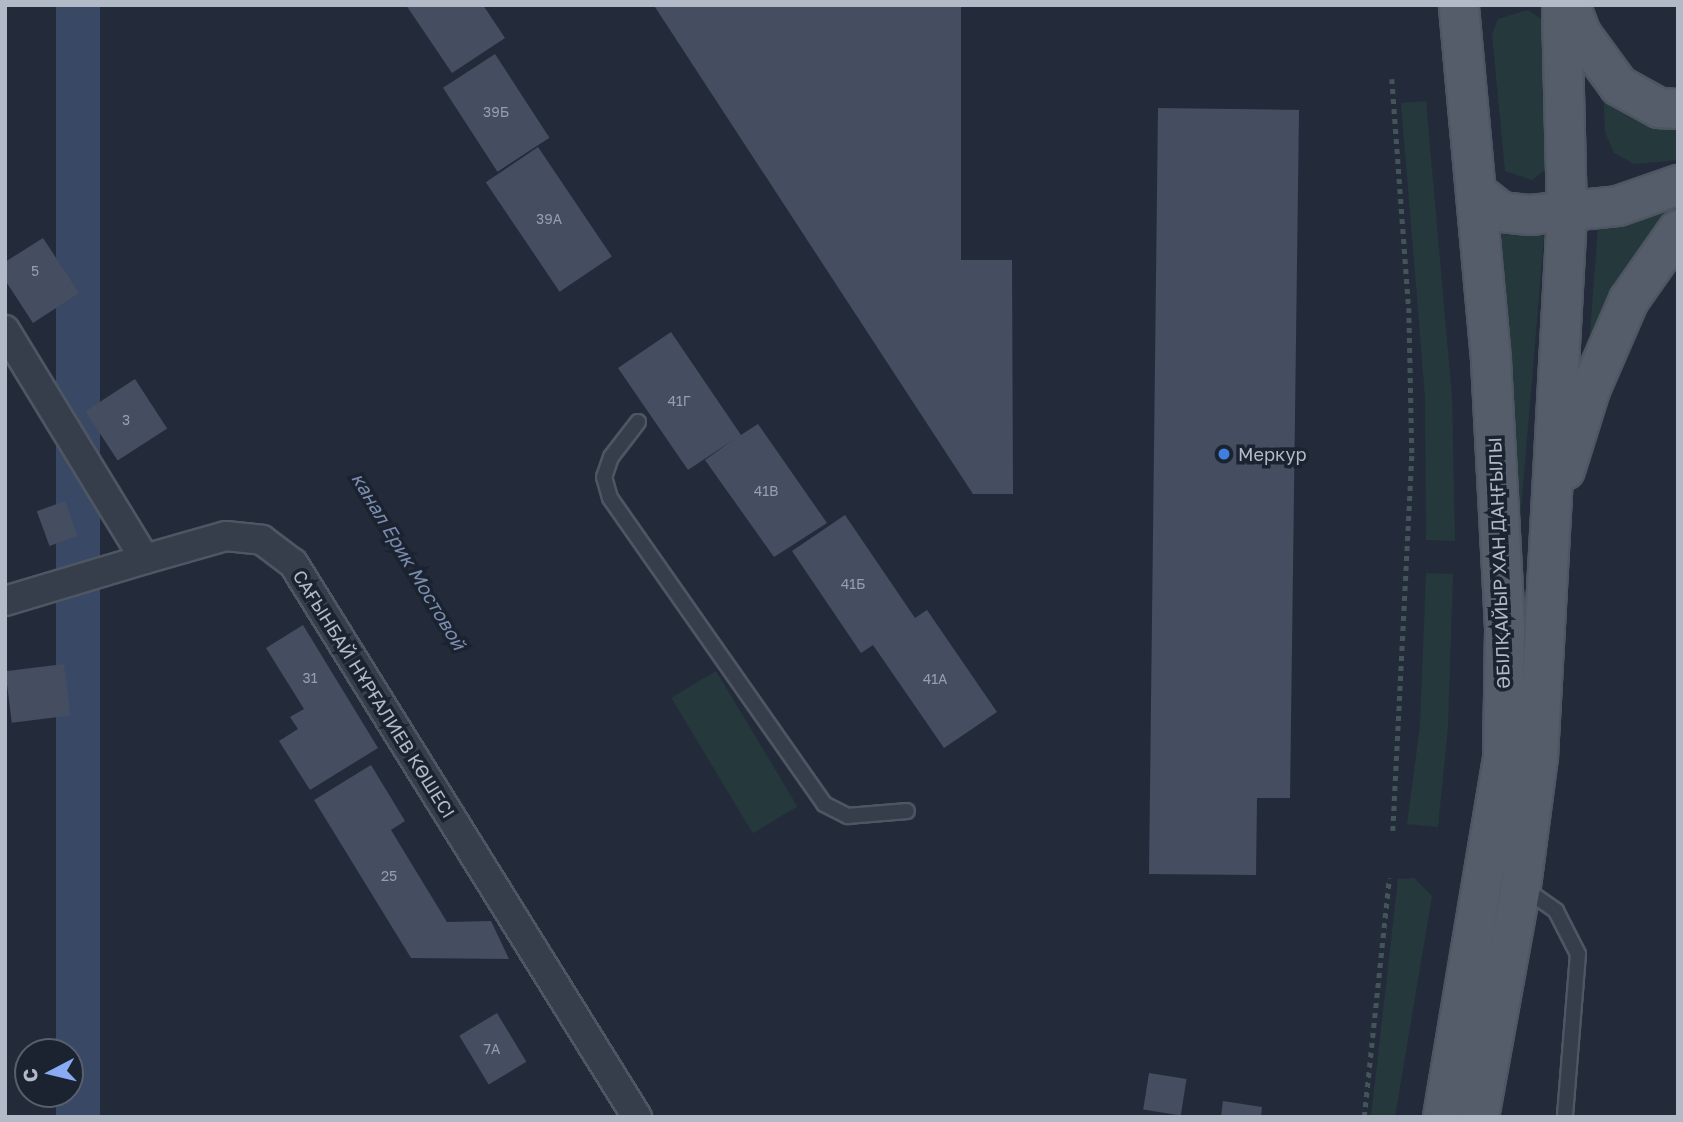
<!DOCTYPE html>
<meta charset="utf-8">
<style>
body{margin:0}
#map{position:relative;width:1683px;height:1122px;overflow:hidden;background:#232b3b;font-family:"Golos Text",sans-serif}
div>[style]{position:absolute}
.green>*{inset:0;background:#25383c;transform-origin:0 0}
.water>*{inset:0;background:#394864;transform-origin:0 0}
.building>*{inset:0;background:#444e60;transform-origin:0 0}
.path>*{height:4.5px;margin-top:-2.25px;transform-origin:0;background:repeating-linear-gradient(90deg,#435559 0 5px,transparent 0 10px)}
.roads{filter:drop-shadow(2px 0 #4f5663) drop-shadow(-2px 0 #4f5663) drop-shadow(0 2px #4f5663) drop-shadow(0 -2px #4f5663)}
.service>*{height:14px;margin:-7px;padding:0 7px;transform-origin:7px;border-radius:7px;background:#373e4b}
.minor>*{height:28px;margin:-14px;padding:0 14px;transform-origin:14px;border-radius:14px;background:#373e4b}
.primary>*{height:38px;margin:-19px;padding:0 19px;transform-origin:19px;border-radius:19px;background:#555d6b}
.dots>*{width:19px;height:19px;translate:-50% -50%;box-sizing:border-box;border:4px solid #1c2330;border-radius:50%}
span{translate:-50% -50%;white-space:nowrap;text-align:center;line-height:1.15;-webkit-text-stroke:7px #1c2330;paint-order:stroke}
.number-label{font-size:14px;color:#969ead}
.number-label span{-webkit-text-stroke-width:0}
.poi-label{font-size:18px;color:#b2b9c7}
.left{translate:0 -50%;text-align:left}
.street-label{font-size:18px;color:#b2b9c7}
.water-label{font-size:19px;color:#7b8dae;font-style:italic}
.frame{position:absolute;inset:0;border:7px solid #b2b9c7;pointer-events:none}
.north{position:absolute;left:14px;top:1038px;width:70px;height:70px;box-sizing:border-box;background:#1c2330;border:2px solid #585f6c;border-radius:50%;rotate:263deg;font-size:19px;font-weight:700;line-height:28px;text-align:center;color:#b2b9c7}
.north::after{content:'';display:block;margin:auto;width:24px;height:32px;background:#89aaf5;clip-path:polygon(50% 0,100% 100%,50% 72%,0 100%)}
</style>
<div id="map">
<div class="green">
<div style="clip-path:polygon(1528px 10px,1550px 25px,1553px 164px,1532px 180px,1505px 171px,1492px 34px,1498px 19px)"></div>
<div style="clip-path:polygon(1603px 80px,1678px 121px,1678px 160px,1634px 164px,1614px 153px,1605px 132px)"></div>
<div style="clip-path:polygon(1426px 101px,1452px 397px,1455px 541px,1426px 540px,1425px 396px,1401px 103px)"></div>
<div style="clip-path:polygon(1678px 200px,1651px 239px,1588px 357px,1598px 228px)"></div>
<div style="clip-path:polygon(1500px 234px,1544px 236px,1512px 617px)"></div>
<div style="clip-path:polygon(1426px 573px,1453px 574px,1448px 726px,1438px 827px,1407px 824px,1420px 726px)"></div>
<div style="left:716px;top:671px;width:158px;height:52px;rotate:59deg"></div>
<div style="clip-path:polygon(1414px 878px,1432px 896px,1395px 1117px,1371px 1117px,1398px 879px)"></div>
</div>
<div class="water">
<div style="left:56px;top:5px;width:44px;height:1293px"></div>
</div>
<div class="building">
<div style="clip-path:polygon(406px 5px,483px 5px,505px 38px,452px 73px)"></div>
<div style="clip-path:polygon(961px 6px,961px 260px,1012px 260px,1013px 494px,973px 494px,655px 7px)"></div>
<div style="left:495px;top:54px;width:100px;height:62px;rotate:57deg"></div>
<div style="clip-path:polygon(1158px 108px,1299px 110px,1290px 798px,1257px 798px,1256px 875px,1149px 874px)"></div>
<div style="left:538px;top:147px;width:132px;height:63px;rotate:56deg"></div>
<div style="clip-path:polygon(43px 238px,79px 293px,33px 323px,5px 280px,5px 262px)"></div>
<div style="clip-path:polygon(671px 332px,741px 435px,758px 424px,827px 523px,774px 557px,705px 460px,733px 440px,688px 470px,618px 368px)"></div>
<div style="left:135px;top:379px;width:59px;height:59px;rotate:57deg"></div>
<div style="left:65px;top:501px;width:37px;height:30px;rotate:70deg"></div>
<div style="clip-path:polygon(845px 515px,915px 618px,927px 610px,997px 712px,944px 748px,873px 645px,861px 653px,792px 551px)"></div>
<div style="clip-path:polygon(303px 625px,378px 748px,310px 790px,279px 741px,298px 729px,290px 717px,304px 709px,266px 648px)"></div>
<div style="left:64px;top:664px;width:52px;height:59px;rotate:83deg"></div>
<div style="clip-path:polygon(371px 765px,405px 821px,391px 830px,447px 922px,491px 921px,509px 959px,411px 958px,314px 800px)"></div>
<div style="left:497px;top:1013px;width:57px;height:44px;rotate:59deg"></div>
<div style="left:1149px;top:1073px;width:38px;height:37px;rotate:9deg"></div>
<div style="clip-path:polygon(1223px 1101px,1262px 1107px,1261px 1117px,1221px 1117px)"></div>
</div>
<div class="path">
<div style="left:1392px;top:79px;width:230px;rotate:85.8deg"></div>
<div style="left:1409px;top:308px;width:148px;rotate:88.8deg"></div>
<div style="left:1412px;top:456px;width:375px;rotate:92.9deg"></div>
<div style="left:1364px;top:1117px;width:240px;rotate:-84deg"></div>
</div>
<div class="roads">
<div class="service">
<div style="left:638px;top:422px;width:44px;rotate:127.6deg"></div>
<div style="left:611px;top:457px;width:21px;rotate:109deg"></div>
<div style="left:604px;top:477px;width:22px;rotate:74deg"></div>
<div style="left:610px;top:498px;width:373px;rotate:55deg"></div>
<div style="left:824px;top:804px;width:27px;rotate:27deg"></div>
<div style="left:848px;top:816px;width:59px;rotate:-4.8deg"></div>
<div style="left:1525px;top:889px;width:38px;rotate:35deg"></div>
<div style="left:1556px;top:911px;width:48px;rotate:62.9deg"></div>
<div style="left:1578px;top:954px;width:164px;rotate:94.6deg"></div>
</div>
<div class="minor">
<div style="left:5px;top:330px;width:268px;rotate:58.6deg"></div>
<div style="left:145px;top:559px;width:84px;rotate:-15.9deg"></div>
<div style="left:226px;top:536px;width:36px;rotate:6deg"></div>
<div style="left:262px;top:540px;width:39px;rotate:37deg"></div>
<div style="left:293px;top:563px;width:652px;rotate:58.16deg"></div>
<div style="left:5px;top:601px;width:146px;rotate:-16.7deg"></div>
</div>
<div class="primary">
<div style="left:1570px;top:5px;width:31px;rotate:69deg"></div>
<div style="left:1581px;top:34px;width:64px;rotate:53.8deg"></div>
<div style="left:1619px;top:86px;width:46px;rotate:28.8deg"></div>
<div style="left:1659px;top:108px;width:19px;rotate:3deg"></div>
<div style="left:1477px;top:193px;width:31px;rotate:38deg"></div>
<div style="left:1501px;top:212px;width:29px;rotate:6deg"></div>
<div style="left:1530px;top:215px;width:88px;rotate:-5.8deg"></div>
<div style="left:1618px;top:206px;width:64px;rotate:-19.3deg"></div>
<div style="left:1565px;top:470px;width:84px;rotate:-72.6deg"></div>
<div style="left:1590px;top:390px;width:98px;rotate:-66.6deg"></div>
<div style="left:1629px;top:300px;width:85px;rotate:-55deg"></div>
<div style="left:1443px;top:1117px;width:364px;rotate:-80.5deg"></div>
<div style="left:1503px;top:758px;width:130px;rotate:-89.1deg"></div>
<div style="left:1505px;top:628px;width:269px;rotate:-93deg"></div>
<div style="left:1491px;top:359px;width:355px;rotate:-95.2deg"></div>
<div style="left:1479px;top:1117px;width:235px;rotate:-79.7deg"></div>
<div style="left:1521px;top:886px;width:130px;rotate:-82.5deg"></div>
<div style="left:1538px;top:757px;width:544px;rotate:-86.94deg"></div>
<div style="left:1567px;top:214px;width:209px;rotate:-91.4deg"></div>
</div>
</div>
<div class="dots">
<div style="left:1224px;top:454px;background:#3f7fe0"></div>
</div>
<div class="number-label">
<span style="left:496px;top:112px">39Б</span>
<span style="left:549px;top:219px">39А</span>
<span style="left:35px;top:271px">5</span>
<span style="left:679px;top:401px">41Г</span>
<span style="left:126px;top:420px">3</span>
<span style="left:766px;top:491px">41В</span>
<span style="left:853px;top:584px">41Б</span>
<span style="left:310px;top:678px">31</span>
<span style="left:935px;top:679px">41А</span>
<span style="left:389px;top:876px">25</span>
<span style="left:492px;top:1049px">7А</span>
</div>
<div class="poi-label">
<span class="left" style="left:1238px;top:454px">Меркур</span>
</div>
<div class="street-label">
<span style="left:1499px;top:563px;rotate:-92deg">ӘБІЛҚАЙЫР ХАН ДАҢҒЫЛЫ</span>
<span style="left:374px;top:694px;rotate:58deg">САҒЫНБАЙ НҰРҒАЛИЕВ КӨШЕСІ</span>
</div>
<div class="water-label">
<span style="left:409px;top:561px;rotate:59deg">канал Ерик Мостовой</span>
</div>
<div class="frame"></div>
<div class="north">С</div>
</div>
